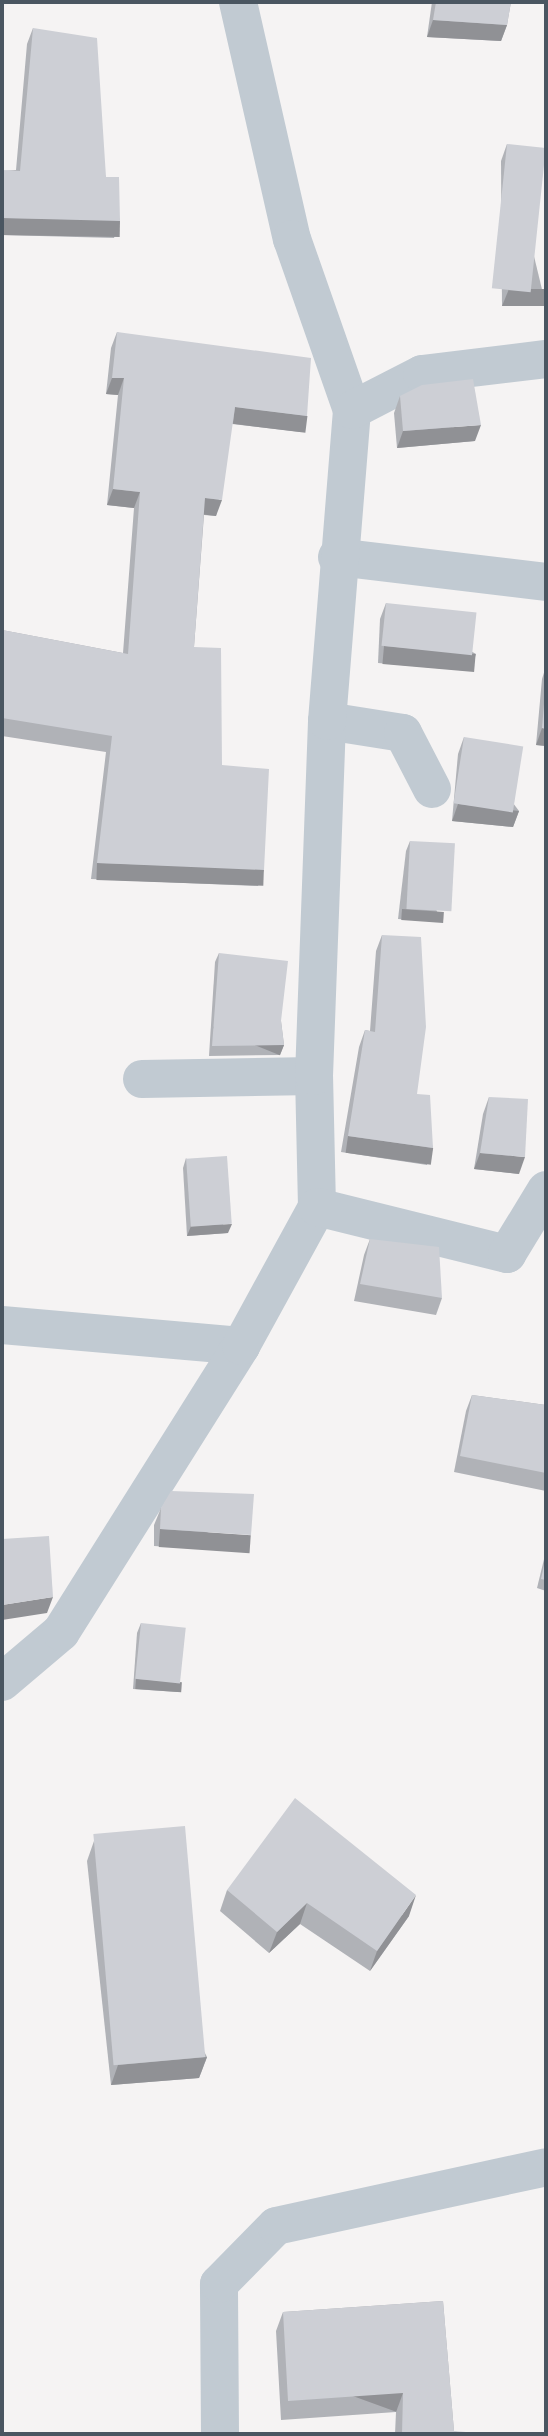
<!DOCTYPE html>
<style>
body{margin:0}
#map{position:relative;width:548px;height:2436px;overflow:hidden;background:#f5f3f3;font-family:"Exo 2",sans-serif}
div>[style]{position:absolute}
.minor>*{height:38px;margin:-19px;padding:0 19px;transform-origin:19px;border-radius:19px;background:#c1cad2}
.wall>*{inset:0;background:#b0b2b7}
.shaded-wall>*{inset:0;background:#909195;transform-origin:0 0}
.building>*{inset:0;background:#cdcfd5;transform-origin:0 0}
span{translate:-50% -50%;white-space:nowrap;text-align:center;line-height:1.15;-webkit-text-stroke:6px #fff;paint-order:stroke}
.frame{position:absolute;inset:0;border:4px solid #4a5661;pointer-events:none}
</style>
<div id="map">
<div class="minor">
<div style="left:238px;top:2px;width:243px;rotate:77.2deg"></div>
<div style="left:292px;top:239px;width:181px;rotate:70.7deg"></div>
<div style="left:337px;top:557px;width:210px;rotate:6.8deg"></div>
<div style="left:327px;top:721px;width:77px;rotate:9deg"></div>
<div style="left:403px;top:733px;width:63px;rotate:62.6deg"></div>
<div style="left:142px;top:1079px;width:172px;rotate:-1deg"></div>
<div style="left:317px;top:1207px;width:131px;rotate:-91.3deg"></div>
<div style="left:314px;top:1076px;width:355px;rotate:-87.9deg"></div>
<div style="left:327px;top:721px;width:312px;rotate:-85.4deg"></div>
<div style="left:352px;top:410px;width:79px;rotate:-27.2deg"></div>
<div style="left:422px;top:374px;width:125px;rotate:-6.9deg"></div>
<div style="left:2px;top:1325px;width:240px;rotate:5deg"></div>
<div style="left:2px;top:1682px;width:77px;rotate:-40.3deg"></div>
<div style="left:61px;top:1632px;width:338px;rotate:-57.8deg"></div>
<div style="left:241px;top:1346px;width:158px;rotate:-61.3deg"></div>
<div style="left:317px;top:1207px;width:196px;rotate:13.9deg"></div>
<div style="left:507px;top:1254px;width:75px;rotate:-58.6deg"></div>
<div style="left:220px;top:2434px;width:150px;rotate:-90.4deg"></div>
<div style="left:219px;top:2284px;width:81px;rotate:-45.5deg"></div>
<div style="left:276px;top:2226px;width:276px;rotate:-12.3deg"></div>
</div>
<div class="wall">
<div style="clip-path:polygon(432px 2px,511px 2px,507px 25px,501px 41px,427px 37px)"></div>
<div style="clip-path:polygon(33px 28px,106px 177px,120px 221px,114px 238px,2px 235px,2px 171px,16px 170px,27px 44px)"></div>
<div style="clip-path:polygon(507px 144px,546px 306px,502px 306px,501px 161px)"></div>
<div style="clip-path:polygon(117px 332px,307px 416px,301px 432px,232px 424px,216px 516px,204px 515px,194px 647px,222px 765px,264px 870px,258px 886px,91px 879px,106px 752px,2px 736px,2px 630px,123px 653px,134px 508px,107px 505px,118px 395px,106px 394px,111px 348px)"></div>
<div style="clip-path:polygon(400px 396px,475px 441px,397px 448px,394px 413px)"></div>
<div style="clip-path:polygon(386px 603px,476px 654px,470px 671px,378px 663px,380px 619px)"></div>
<div style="clip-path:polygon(546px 666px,546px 746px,536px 745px,542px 679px)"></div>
<div style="clip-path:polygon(464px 737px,519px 811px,513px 827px,452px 821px,458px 754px)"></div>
<div style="clip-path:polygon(410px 841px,441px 922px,398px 919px,406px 851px)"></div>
<div style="clip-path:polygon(382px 935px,417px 1094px,433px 1148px,427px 1165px,341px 1152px,359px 1047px,365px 1030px,370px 1031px,376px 951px)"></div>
<div style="clip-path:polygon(219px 953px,281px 1021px,284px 1045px,280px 1055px,209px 1056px,215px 962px)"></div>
<div style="clip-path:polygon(489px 1097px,519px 1174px,474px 1169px,483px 1114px)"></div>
<div style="clip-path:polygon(186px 1158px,228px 1233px,187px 1236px,183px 1168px)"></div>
<div style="clip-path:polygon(370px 1239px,442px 1298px,436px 1315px,354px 1301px,364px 1255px)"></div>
<div style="clip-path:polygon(472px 1395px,546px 1405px,546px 1491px,454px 1472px,466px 1411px)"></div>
<div style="clip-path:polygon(161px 1508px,245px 1552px,154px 1546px,154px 1525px)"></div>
<div style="clip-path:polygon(546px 1551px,546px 1591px,537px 1588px)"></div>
<div style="clip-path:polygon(141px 1623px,178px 1692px,133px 1689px,137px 1633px)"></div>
<div style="clip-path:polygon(94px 1841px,207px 2057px,199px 2078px,111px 2085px,87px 1861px)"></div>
<div style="clip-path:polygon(227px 1890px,409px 1916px,370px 1971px,300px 1924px,269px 1953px,220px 1911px)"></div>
<div style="clip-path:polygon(443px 2301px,454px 2431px,465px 2434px,395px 2434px,396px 2412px,281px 2420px,276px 2331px,283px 2312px)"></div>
</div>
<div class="shaded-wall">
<div style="clip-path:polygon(433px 20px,507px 25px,501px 41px,427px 37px)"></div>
<div style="left:2px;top:218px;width:118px;height:17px;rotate:1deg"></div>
<div style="clip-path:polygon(509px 289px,546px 289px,546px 306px,502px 306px)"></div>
<div style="clip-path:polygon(112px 378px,124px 378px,118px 395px,106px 394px)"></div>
<div style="left:235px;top:407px;width:73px;height:17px;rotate:7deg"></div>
<div style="clip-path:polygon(481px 425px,475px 441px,397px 448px,403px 431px)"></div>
<div style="clip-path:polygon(113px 489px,140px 492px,134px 508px,107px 505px)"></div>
<div style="clip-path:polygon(205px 498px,222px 500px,216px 516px,199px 514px)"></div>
<div style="left:384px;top:646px;width:92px;height:18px;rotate:5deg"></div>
<div style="clip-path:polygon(542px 728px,546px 729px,546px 746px,536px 745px)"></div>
<div style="clip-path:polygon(458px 804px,519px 811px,513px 827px,452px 821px)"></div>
<div style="left:97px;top:863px;width:167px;height:17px;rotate:2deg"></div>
<div style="left:402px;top:909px;width:42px;height:11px;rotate:4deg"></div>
<div style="left:284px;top:1045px;width:11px;height:72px;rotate:112deg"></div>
<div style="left:348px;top:1136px;width:86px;height:17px;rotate:8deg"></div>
<div style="clip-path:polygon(480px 1153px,525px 1157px,519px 1174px,474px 1169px)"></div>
<div style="clip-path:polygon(232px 1224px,228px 1233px,187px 1236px,191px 1226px)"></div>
<div style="left:160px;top:1529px;width:91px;height:18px;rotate:4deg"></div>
<div style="clip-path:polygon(53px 1597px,47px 1613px,2px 1620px,2px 1605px)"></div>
<div style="left:136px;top:1679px;width:46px;height:10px;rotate:4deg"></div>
<div style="clip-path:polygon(416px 1895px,409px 1916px,370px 1971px,377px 1951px)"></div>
<div style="clip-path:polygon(307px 1903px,300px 1924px,269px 1953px,277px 1932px)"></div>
<div style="clip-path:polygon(207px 2057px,199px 2078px,111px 2085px,118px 2065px)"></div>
<div style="left:403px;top:2393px;width:20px;height:115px;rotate:110deg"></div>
</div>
<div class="building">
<div style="clip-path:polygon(436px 2px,511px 2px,507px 25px,433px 20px)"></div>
<div style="clip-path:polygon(33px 28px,97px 38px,106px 177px,119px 177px,120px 221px,2px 218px,2px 170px,20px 171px)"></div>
<div style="left:507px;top:144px;width:39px;height:145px;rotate:6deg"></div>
<div style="clip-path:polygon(117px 332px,311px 358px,307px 416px,235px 407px,222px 500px,205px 498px,194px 647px,221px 648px,222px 765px,269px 769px,264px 870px,97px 863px,112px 736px,2px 718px,2px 630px,128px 654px,140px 492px,113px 489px,124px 378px,112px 378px)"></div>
<div style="clip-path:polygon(473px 379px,481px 425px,403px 431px,400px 396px,422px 385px)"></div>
<div style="left:386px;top:603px;width:91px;height:43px;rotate:6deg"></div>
<div style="clip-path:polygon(546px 680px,546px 729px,542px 728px)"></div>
<div style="left:464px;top:737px;width:60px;height:67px;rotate:9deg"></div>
<div style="left:410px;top:841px;width:45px;height:68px;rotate:3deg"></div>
<div style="clip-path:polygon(382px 935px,421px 937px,426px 1027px,417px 1094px,430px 1095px,433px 1148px,348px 1136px,365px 1030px,375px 1032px)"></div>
<div style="clip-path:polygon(219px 953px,288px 961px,281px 1021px,284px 1045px,212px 1046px)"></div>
<div style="clip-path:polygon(489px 1097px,528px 1099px,525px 1157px,480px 1153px)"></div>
<div style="left:227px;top:1156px;width:68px;height:41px;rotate:86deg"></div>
<div style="clip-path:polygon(370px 1239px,439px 1247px,442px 1298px,360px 1284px)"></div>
<div style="clip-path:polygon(472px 1395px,546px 1405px,546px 1473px,460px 1456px)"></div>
<div style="clip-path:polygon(171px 1491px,254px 1494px,251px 1535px,160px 1529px,161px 1508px)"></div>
<div style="clip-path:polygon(49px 1536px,53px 1597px,2px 1605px,2px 1539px)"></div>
<div style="clip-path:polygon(546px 1556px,546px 1580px,541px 1579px)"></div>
<div style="left:141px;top:1623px;width:45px;height:56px;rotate:6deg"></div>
<div style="clip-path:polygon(295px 1798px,416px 1895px,377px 1951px,307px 1903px,277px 1932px,227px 1890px)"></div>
<div style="left:185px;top:1826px;width:232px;height:92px;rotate:85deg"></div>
<div style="clip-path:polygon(443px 2301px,454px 2431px,466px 2432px,465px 2434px,402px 2434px,403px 2393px,288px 2401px,283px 2312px)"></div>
</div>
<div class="frame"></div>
</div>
